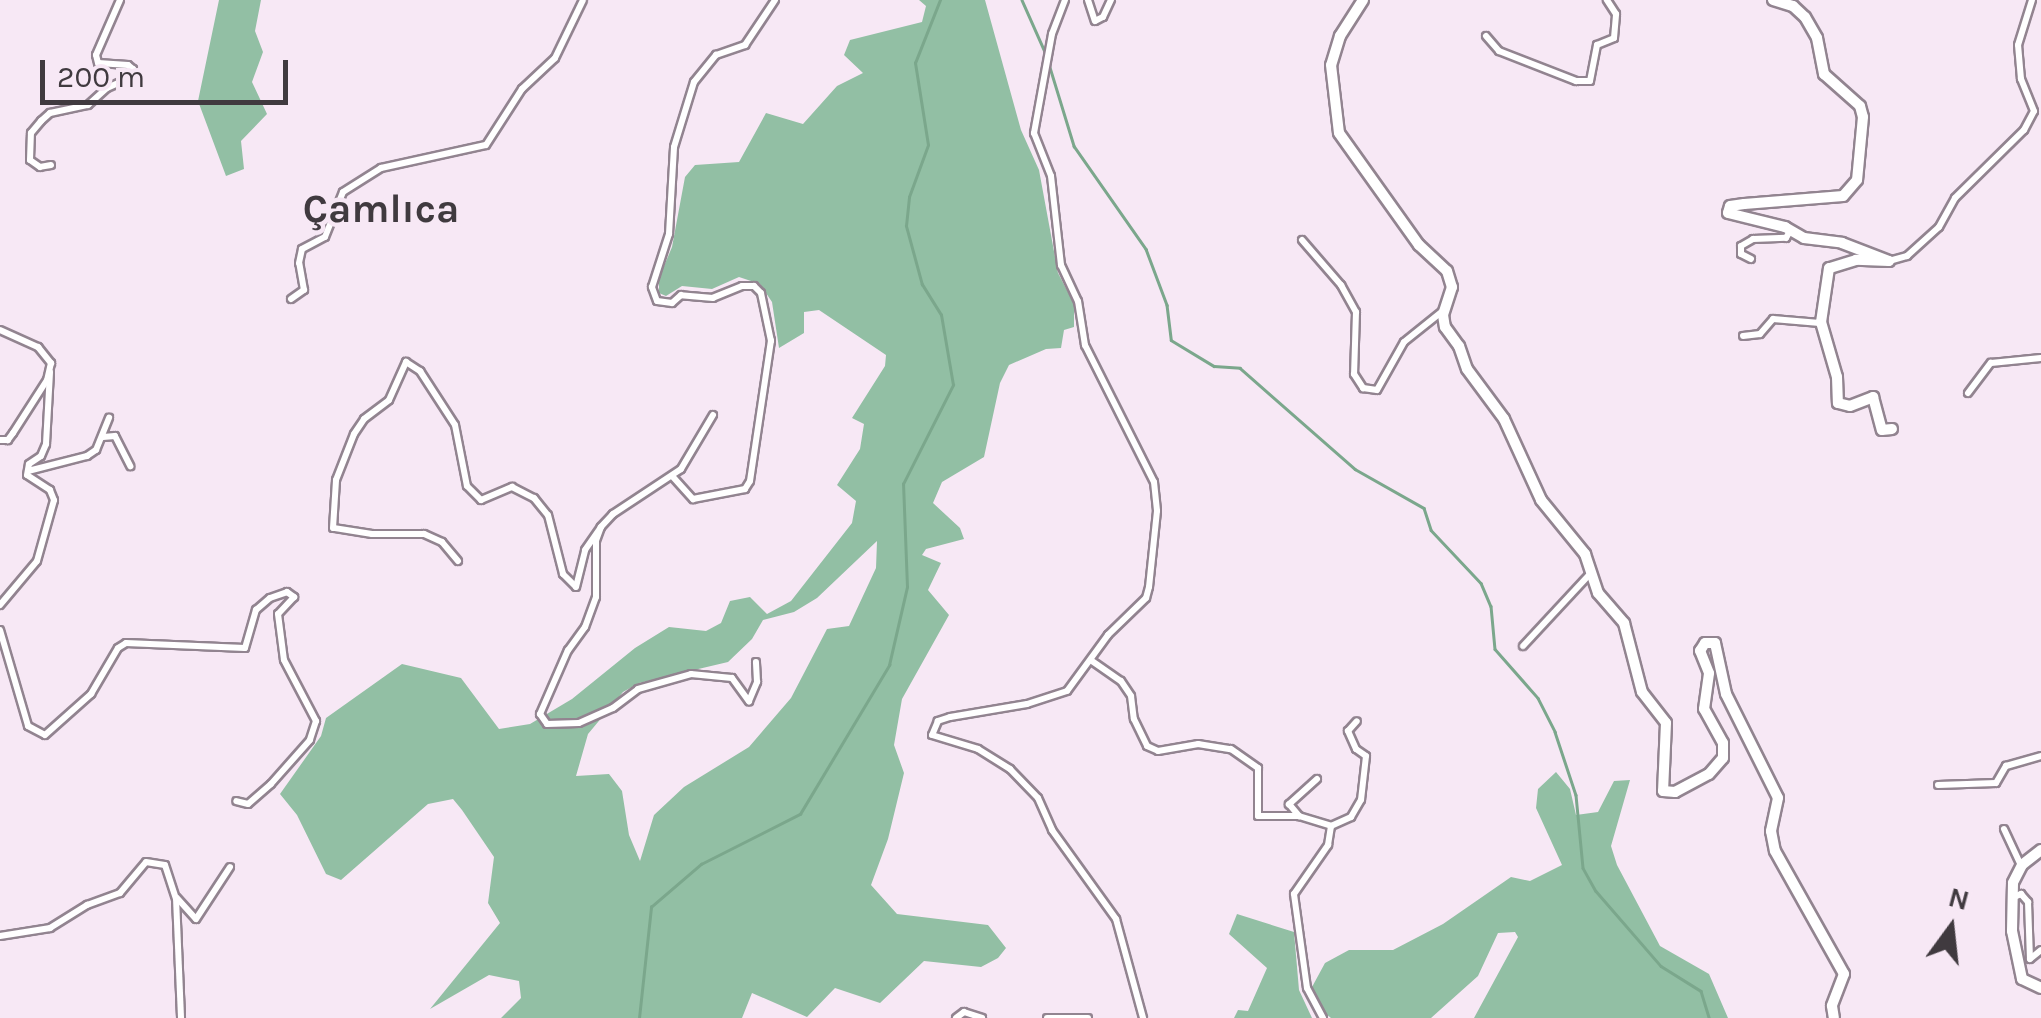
<!DOCTYPE html>
<meta charset="utf-8">
<style>
body{margin:0}
#map{position:relative;width:2041px;height:1018px;overflow:hidden;background:#f7e8f5;font-family:Karla,sans-serif}
div>[style]{position:absolute}
.forest>*{inset:0;background:#92bfa4}
.stream>*{height:2.5px;margin:-1.25px;padding:0 1.25px;transform-origin:1.25px;border-radius:1.25px;background:#7ba78c}
.roads{filter:drop-shadow(2px 0 #928490) drop-shadow(-2px 0 #928490) drop-shadow(0 2px #928490) drop-shadow(0 -2px #928490)}
.street>*{height:6px;margin:-3px;padding:0 3px;transform-origin:3px;border-radius:3px;background:#fff}
.secondary>*{height:10px;margin:-5px;padding:0 5px;transform-origin:5px;border-radius:5px;background:#fff}
span{translate:-50% -50%;white-space:nowrap;text-align:center;line-height:1.15;-webkit-text-stroke:9px #f7e8f5;paint-order:stroke}
.district-label{font-size:40px;color:#403a3f;font-weight:700}
.north{position:absolute;left:1901px;top:878px;width:100px;height:100px;-webkit-text-stroke:8px #f7e8f5;paint-order:stroke;rotate:15deg;font-size:28px;font-weight:700;line-height:40px;text-align:center;color:#403a3f}
.north::after{content:'';display:block;margin:auto;width:35px;height:45px;background:#403a3f;clip-path:polygon(50% 0,100% 100%,50% 72%,0 100%)}
.scale{position:absolute;left:40px;top:60px;width:248px;height:45px;box-sizing:border-box;border:5px solid #403a3f;border-top:0;padding-left:12px;font-size:30px;line-height:35px;white-space:nowrap;color:#403a3f;-webkit-text-stroke:8px #f7e8f5;paint-order:stroke}
</style>
<div id="map">
<div class="forest">
<div style="clip-path:polygon(219px 0,261px 0,255px 31px,263px 52px,252px 82px,267px 114px,241px 141px,244px 169px,226px 176px,198px 101px)"></div>
<div style="clip-path:polygon(evenodd,919px 0,985px 0,1021px 130px,1039px 170px,1058px 273px,1074px 304px,1074px 327px,1064px 330px,1061px 348px,1046px 349px,1009px 365px,1000px 383px,984px 457px,942px 482px,933px 503px,960px 528px,964px 539px,926px 549px,922px 555px,941px 563px,928px 590px,949px 615px,902px 699px,894px 745px,904px 773px,888px 839px,871px 885px,897px 914px,988px 925px,1006px 948px,998px 958px,981px 967px,924px 961px,880px 1003px,835px 988px,807px 1017px,752px 993px,742px 1018px,501px 1018px,521px 998px,519px 981px,489px 975px,430px 1009px,500px 923px,488px 903px,494px 857px,462px 810px,453px 799px,428px 804px,341px 880px,326px 874px,297px 815px,280px 794px,321px 736px,326px 718px,402px 664px,461px 678px,499px 729px,530px 724px,572px 699px,635px 648px,669px 627px,706px 631px,721px 623px,730px 601px,750px 597px,767px 614px,791px 601px,852px 523px,856px 501px,837px 485px,860px 449px,864px 424px,852px 418px,885px 366px,886px 355px,819px 310px,804px 312px,804px 333px,779px 348px,772px 302px,760px 284px,739px 277px,712px 289px,682px 286px,666px 296px,659px 293px,659px 278px,672px 247px,685px 177px,695px 165px,739px 162px,766px 113px,803px 124px,837px 86px,863px 73px,844px 55px,850px 40px,922px 22px,926px 6px,919px 0,877px 541px,876px 568px,849px 626px,827px 629px,791px 698px,749px 747px,684px 787px,654px 815px,640px 861px,629px 835px,622px 791px,609px 774px,576px 776px,588px 734px,623px 692px,639px 683px,728px 662px,752px 639px,763px 620px,794px 612px,817px 598px,877px 541px)"></div>
<div style="clip-path:polygon(1556px 772px,1570px 789px,1576px 815px,1598px 812px,1614px 781px,1630px 780px,1611px 846px,1617px 865px,1660px 946px,1709px 974px,1728px 1018px,1474px 1018px,1518px 937px,1515px 932px,1498px 933px,1478px 976px,1431px 1018px,1331px 1018px,1326px 1014px,1312px 987px,1325px 963px,1349px 950px,1393px 950px,1443px 924px,1511px 877px,1530px 881px,1562px 865px,1536px 808px,1538px 789px)"></div>
<div style="clip-path:polygon(1237px 914px,1294px 932px,1299px 990px,1312px 1018px,1234px 1018px,1238px 1010px,1248px 1011px,1267px 968px,1229px 934px)"></div>
</div>
<div class="stream">
<div style="left:1022px;top:0;width:57px;rotate:66.1deg"></div>
<div style="left:1049px;top:64px;width:86px;rotate:73deg"></div>
<div style="left:1074px;top:146px;width:126px;rotate:55deg"></div>
<div style="left:1146px;top:249px;width:60px;rotate:69.4deg"></div>
<div style="left:1167px;top:305px;width:35px;rotate:83deg"></div>
<div style="left:1171px;top:340px;width:50px;rotate:31.2deg"></div>
<div style="left:1214px;top:366px;width:26px;rotate:4deg"></div>
<div style="left:1240px;top:368px;width:153px;rotate:41.3deg"></div>
<div style="left:1355px;top:469px;width:79px;rotate:29.5deg"></div>
<div style="left:1424px;top:508px;width:23px;rotate:72deg"></div>
<div style="left:1431px;top:530px;width:73px;rotate:46.7deg"></div>
<div style="left:1481px;top:583px;width:25px;rotate:67deg"></div>
<div style="left:1491px;top:606px;width:43px;rotate:84.7deg"></div>
<div style="left:1495px;top:649px;width:65px;rotate:48.7deg"></div>
<div style="left:1538px;top:698px;width:38px;rotate:63deg"></div>
<div style="left:1555px;top:732px;width:66px;rotate:71.6deg"></div>
<div style="left:1576px;top:795px;width:73px;rotate:84.5deg"></div>
<div style="left:1583px;top:868px;width:26px;rotate:61deg"></div>
<div style="left:1596px;top:891px;width:99px;rotate:49.1deg"></div>
<div style="left:1661px;top:966px;width:47px;rotate:32deg"></div>
<div style="left:1701px;top:991px;width:28px;rotate:73deg"></div>
<div style="left:639px;top:1018px;width:112px;rotate:-83.8deg"></div>
<div style="left:651px;top:907px;width:66px;rotate:-40.7deg"></div>
<div style="left:701px;top:864px;width:111px;rotate:-26.8deg"></div>
<div style="left:800px;top:814px;width:174px;rotate:-59.1deg"></div>
<div style="left:889px;top:665px;width:80px;rotate:-77deg"></div>
<div style="left:907px;top:587px;width:103px;rotate:-92.2deg"></div>
<div style="left:903px;top:484px;width:111px;rotate:-63.2deg"></div>
<div style="left:953px;top:385px;width:71px;rotate:-99.7deg"></div>
<div style="left:941px;top:315px;width:36px;rotate:-122deg"></div>
<div style="left:922px;top:285px;width:61px;rotate:-105.2deg"></div>
<div style="left:906px;top:226px;width:29px;rotate:-84deg"></div>
<div style="left:909px;top:197px;width:55px;rotate:-69.9deg"></div>
<div style="left:928px;top:145px;width:83px;rotate:-99deg"></div>
<div style="left:915px;top:63px;width:68px;rotate:-68.4deg"></div>
</div>
<div class="roads">
<div class="street">
<div style="left:1065px;top:0;width:36px;rotate:111deg"></div>
<div style="left:1052px;top:34px;width:101px;rotate:100.3deg"></div>
<div style="left:1034px;top:133px;width:46px;rotate:68.4deg"></div>
<div style="left:1051px;top:176px;width:90px;rotate:83.6deg"></div>
<div style="left:1061px;top:265px;width:40px;rotate:65deg"></div>
<div style="left:1078px;top:301px;width:45px;rotate:81deg"></div>
<div style="left:1085px;top:345px;width:153px;rotate:63.3deg"></div>
<div style="left:1154px;top:482px;width:29px;rotate:84deg"></div>
<div style="left:1157px;top:511px;width:76px;rotate:96deg"></div>
<div style="left:1149px;top:587px;width:11px;rotate:105deg"></div>
<div style="left:1146px;top:598px;width:53px;rotate:135.8deg"></div>
<div style="left:1108px;top:635px;width:69px;rotate:126.2deg"></div>
<div style="left:1067px;top:691px;width:42px;rotate:162deg"></div>
<div style="left:1027px;top:704px;width:78px;rotate:170.4deg"></div>
<div style="left:950px;top:717px;width:13px;rotate:162deg"></div>
<div style="left:938px;top:721px;width:15px;rotate:113deg"></div>
<div style="left:932px;top:735px;width:48px;rotate:16.9deg"></div>
<div style="left:978px;top:749px;width:38px;rotate:32deg"></div>
<div style="left:1010px;top:769px;width:40px;rotate:46deg"></div>
<div style="left:1038px;top:798px;width:35px;rotate:66deg"></div>
<div style="left:1052px;top:830px;width:110px;rotate:54.3deg"></div>
<div style="left:1116px;top:919px;width:103px;rotate:74.7deg"></div>
<div style="left:1088px;top:0;width:22px;rotate:72deg"></div>
<div style="left:1095px;top:21px;width:9px;rotate:-27deg"></div>
<div style="left:1103px;top:17px;width:19px;rotate:-65deg"></div>
<div style="left:1486px;top:36px;width:20px;rotate:49deg"></div>
<div style="left:1499px;top:51px;width:83px;rotate:21.3deg"></div>
<div style="left:1576px;top:81px;width:14px"></div>
<div style="left:1590px;top:81px;width:37px;rotate:-79deg"></div>
<div style="left:1597px;top:45px;width:18px;rotate:-22deg"></div>
<div style="left:1614px;top:38px;width:24px;rotate:-85deg"></div>
<div style="left:1616px;top:14px;width:17px;rotate:-123deg"></div>
<div style="left:51px;top:165px;width:11px;rotate:170deg"></div>
<div style="left:40px;top:167px;width:12px;rotate:-145deg"></div>
<div style="left:30px;top:160px;width:27px;rotate:-88deg"></div>
<div style="left:31px;top:133px;width:16px;rotate:-50deg"></div>
<div style="left:41px;top:121px;width:12px;rotate:-42deg"></div>
<div style="left:50px;top:113px;width:39px;rotate:-12deg"></div>
<div style="left:88px;top:105px;width:25px;rotate:-42deg"></div>
<div style="left:107px;top:88px;width:27px;rotate:-24deg"></div>
<div style="left:132px;top:77px;width:8px;rotate:-83deg"></div>
<div style="left:133px;top:69px;width:6px;rotate:-141deg"></div>
<div style="left:128px;top:65px;width:30px;rotate:-176deg"></div>
<div style="left:98px;top:63px;width:8px;rotate:-104deg"></div>
<div style="left:96px;top:55px;width:60px;rotate:-66.4deg"></div>
<div style="left:1302px;top:240px;width:60px;rotate:49.1deg"></div>
<div style="left:1341px;top:285px;width:31px;rotate:61deg"></div>
<div style="left:1356px;top:312px;width:62px;rotate:91.8deg"></div>
<div style="left:1354px;top:374px;width:17px;rotate:57deg"></div>
<div style="left:1363px;top:388px;width:14px;rotate:8deg"></div>
<div style="left:1377px;top:390px;width:55px;rotate:-60.6deg"></div>
<div style="left:1404px;top:342px;width:51px;rotate:-38.7deg"></div>
<div style="left:1751px;top:259px;width:11px;rotate:-153deg"></div>
<div style="left:1741px;top:254px;width:8px;rotate:-90deg"></div>
<div style="left:1741px;top:246px;width:14px;rotate:-30deg"></div>
<div style="left:1753px;top:239px;width:33px;rotate:-2deg"></div>
<div style="left:1786px;top:238px;width:8px;rotate:-60deg"></div>
<div style="left:1889px;top:261px;width:19px;rotate:-16deg"></div>
<div style="left:1907px;top:256px;width:43px;rotate:-42.2deg"></div>
<div style="left:1939px;top:227px;width:33px;rotate:-61deg"></div>
<div style="left:1955px;top:198px;width:97px;rotate:-44.6deg"></div>
<div style="left:2024px;top:130px;width:21px;rotate:-62deg"></div>
<div style="left:2034px;top:111px;width:35px;rotate:-112deg"></div>
<div style="left:2021px;top:79px;width:34px;rotate:-95deg"></div>
<div style="left:2018px;top:45px;width:47px;rotate:-72.7deg"></div>
<div style="left:291px;top:299px;width:16px;rotate:-35deg"></div>
<div style="left:304px;top:290px;width:27px;rotate:-100deg"></div>
<div style="left:299px;top:263px;width:14px;rotate:-78deg"></div>
<div style="left:302px;top:249px;width:26px;rotate:-28deg"></div>
<div style="left:325px;top:237px;width:48px;rotate:-68.2deg"></div>
<div style="left:343px;top:192px;width:45px;rotate:-32.3deg"></div>
<div style="left:381px;top:168px;width:107px;rotate:-12.4deg"></div>
<div style="left:486px;top:145px;width:67px;rotate:-57.3deg"></div>
<div style="left:522px;top:89px;width:45px;rotate:-43.2deg"></div>
<div style="left:555px;top:58px;width:64px;rotate:-64.2deg"></div>
<div style="left:0;top:330px;width:42px;rotate:24.1deg"></div>
<div style="left:38px;top:347px;width:21px;rotate:51deg"></div>
<div style="left:51px;top:363px;width:17px;rotate:103deg"></div>
<div style="left:47px;top:380px;width:63px;rotate:122.7deg"></div>
<div style="left:13px;top:433px;width:9px;rotate:126deg"></div>
<div style="left:8px;top:440px;width:8px;rotate:180deg"></div>
<div style="left:1743px;top:336px;width:17px;rotate:-7deg"></div>
<div style="left:1760px;top:334px;width:20px;rotate:-49deg"></div>
<div style="left:1773px;top:319px;width:47px;rotate:4.9deg"></div>
<div style="left:1968px;top:393px;width:38px;rotate:-53deg"></div>
<div style="left:1991px;top:363px;width:50px;rotate:-5.7deg"></div>
<div style="left:713px;top:415px;width:63px;rotate:120.7deg"></div>
<div style="left:681px;top:469px;width:82px;rotate:146.5deg"></div>
<div style="left:613px;top:514px;width:18px;rotate:133deg"></div>
<div style="left:601px;top:527px;width:15px;rotate:110deg"></div>
<div style="left:596px;top:541px;width:56px;rotate:90deg"></div>
<div style="left:596px;top:597px;width:32px;rotate:110deg"></div>
<div style="left:585px;top:627px;width:29px;rotate:126deg"></div>
<div style="left:568px;top:650px;width:70px;rotate:113.6deg"></div>
<div style="left:540px;top:714px;width:12px;rotate:55deg"></div>
<div style="left:547px;top:724px;width:32px;rotate:-2deg"></div>
<div style="left:579px;top:723px;width:37px;rotate:-24deg"></div>
<div style="left:613px;top:708px;width:31px;rotate:-37deg"></div>
<div style="left:638px;top:689px;width:55px;rotate:-15.8deg"></div>
<div style="left:691px;top:674px;width:41px;rotate:5.6deg"></div>
<div style="left:732px;top:678px;width:29px;rotate:54deg"></div>
<div style="left:749px;top:701px;width:21px;rotate:-67deg"></div>
<div style="left:757px;top:682px;width:20px;rotate:-93deg"></div>
<div style="left:103px;top:437px;width:12px;rotate:-5deg"></div>
<div style="left:115px;top:436px;width:34px;rotate:63deg"></div>
<div style="left:28px;top:471px;width:61px;rotate:-14.3deg"></div>
<div style="left:87px;top:456px;width:11px;rotate:-34deg"></div>
<div style="left:96px;top:450px;width:35px;rotate:-68deg"></div>
<div style="left:673px;top:477px;width:30px;rotate:48deg"></div>
<div style="left:693px;top:499px;width:53px;rotate:-10.9deg"></div>
<div style="left:745px;top:489px;width:9px;rotate:-58deg"></div>
<div style="left:750px;top:481px;width:142px;rotate:-81.5deg"></div>
<div style="left:771px;top:341px;width:49px;rotate:-101.8deg"></div>
<div style="left:761px;top:293px;width:10px;rotate:-135deg"></div>
<div style="left:754px;top:286px;width:12px;rotate:180deg"></div>
<div style="left:742px;top:286px;width:31px;rotate:158deg"></div>
<div style="left:713px;top:298px;width:32px;rotate:-175deg"></div>
<div style="left:681px;top:295px;width:12px;rotate:138deg"></div>
<div style="left:672px;top:303px;width:15px;rotate:-172deg"></div>
<div style="left:657px;top:301px;width:15px;rotate:-110deg"></div>
<div style="left:652px;top:287px;width:56px;rotate:-72.2deg"></div>
<div style="left:669px;top:234px;width:87px;rotate:-86.7deg"></div>
<div style="left:674px;top:147px;width:68px;rotate:-72.9deg"></div>
<div style="left:694px;top:82px;width:35px;rotate:-51deg"></div>
<div style="left:716px;top:55px;width:31px;rotate:-19deg"></div>
<div style="left:745px;top:45px;width:54px;rotate:-56.3deg"></div>
<div style="left:458px;top:561px;width:25px;rotate:-130deg"></div>
<div style="left:442px;top:542px;width:20px;rotate:-156deg"></div>
<div style="left:424px;top:534px;width:52px;rotate:180deg"></div>
<div style="left:372px;top:534px;width:39px;rotate:-171deg"></div>
<div style="left:333px;top:528px;width:48px;rotate:-86.4deg"></div>
<div style="left:336px;top:480px;width:49px;rotate:-68.6deg"></div>
<div style="left:354px;top:434px;width:18px;rotate:-56deg"></div>
<div style="left:364px;top:419px;width:31px;rotate:-37deg"></div>
<div style="left:389px;top:400px;width:42px;rotate:-65.9deg"></div>
<div style="left:406px;top:362px;width:17px;rotate:33deg"></div>
<div style="left:420px;top:371px;width:64px;rotate:57.1deg"></div>
<div style="left:455px;top:425px;width:62px;rotate:78.9deg"></div>
<div style="left:467px;top:486px;width:20px;rotate:45deg"></div>
<div style="left:481px;top:500px;width:34px;rotate:-23deg"></div>
<div style="left:512px;top:487px;width:25px;rotate:27deg"></div>
<div style="left:534px;top:498px;width:22px;rotate:51deg"></div>
<div style="left:548px;top:515px;width:61px;rotate:75.7deg"></div>
<div style="left:563px;top:574px;width:18px;rotate:45deg"></div>
<div style="left:576px;top:587px;width:38px;rotate:-76deg"></div>
<div style="left:585px;top:550px;width:28px;rotate:-55deg"></div>
<div style="left:0;top:605px;width:57px;rotate:-49.9deg"></div>
<div style="left:37px;top:561px;width:63px;rotate:-74.4deg"></div>
<div style="left:54px;top:500px;width:11px;rotate:-112deg"></div>
<div style="left:50px;top:490px;width:27px;rotate:-147deg"></div>
<div style="left:27px;top:475px;width:11px;rotate:-80deg"></div>
<div style="left:29px;top:464px;width:14px;rotate:-34deg"></div>
<div style="left:41px;top:456px;width:13px;rotate:-67deg"></div>
<div style="left:46px;top:444px;width:72px;rotate:-86.8deg"></div>
<div style="left:0;top:630px;width:100px;rotate:73.7deg"></div>
<div style="left:28px;top:726px;width:19px;rotate:28deg"></div>
<div style="left:45px;top:735px;width:62px;rotate:-41.7deg"></div>
<div style="left:91px;top:694px;width:53px;rotate:-59.6deg"></div>
<div style="left:118px;top:648px;width:9px;rotate:-32deg"></div>
<div style="left:126px;top:643px;width:119px;rotate:2.4deg"></div>
<div style="left:245px;top:648px;width:40px;rotate:-74deg"></div>
<div style="left:256px;top:610px;width:18px;rotate:-41deg"></div>
<div style="left:270px;top:598px;width:18px;rotate:-19deg"></div>
<div style="left:287px;top:592px;width:9px;rotate:36deg"></div>
<div style="left:294px;top:597px;width:23px;rotate:133deg"></div>
<div style="left:278px;top:614px;width:46px;rotate:82.6deg"></div>
<div style="left:284px;top:660px;width:69px;rotate:62.3deg"></div>
<div style="left:316px;top:721px;width:20px;rotate:108deg"></div>
<div style="left:310px;top:740px;width:59px;rotate:131.6deg"></div>
<div style="left:271px;top:784px;width:30px;rotate:139deg"></div>
<div style="left:248px;top:804px;width:12px;rotate:-166deg"></div>
<div style="left:1523px;top:646px;width:97px;rotate:-47.1deg"></div>
<div style="left:1092px;top:661px;width:35px;rotate:35deg"></div>
<div style="left:1121px;top:681px;width:18px;rotate:56deg"></div>
<div style="left:1131px;top:696px;width:23px;rotate:83deg"></div>
<div style="left:1134px;top:719px;width:30px;rotate:64deg"></div>
<div style="left:1147px;top:746px;width:12px;rotate:24deg"></div>
<div style="left:1158px;top:751px;width:41px;rotate:-9.9deg"></div>
<div style="left:1198px;top:744px;width:33px;rotate:9deg"></div>
<div style="left:1231px;top:749px;width:33px;rotate:35deg"></div>
<div style="left:1258px;top:768px;width:48px;rotate:90deg"></div>
<div style="left:1258px;top:816px;width:41px"></div>
<div style="left:1317px;top:779px;width:38px;rotate:138deg"></div>
<div style="left:1289px;top:804px;width:16px;rotate:50deg"></div>
<div style="left:1299px;top:816px;width:34px;rotate:17deg"></div>
<div style="left:1938px;top:785px;width:58px;rotate:-2deg"></div>
<div style="left:1996px;top:783px;width:20px;rotate:-60deg"></div>
<div style="left:2006px;top:766px;width:36px;rotate:-16deg"></div>
<div style="left:2004px;top:829px;width:40px;rotate:65deg"></div>
<div style="left:2014px;top:897px;width:8px;rotate:-23deg"></div>
<div style="left:2021px;top:894px;width:11px;rotate:49deg"></div>
<div style="left:2028px;top:902px;width:57px;rotate:88deg"></div>
<div style="left:2030px;top:959px;width:14px;rotate:-39deg"></div>
<div style="left:177px;top:898px;width:28px;rotate:48deg"></div>
<div style="left:196px;top:919px;width:62px;rotate:-56.8deg"></div>
<div style="left:0;top:936px;width:51px;rotate:-9.1deg"></div>
<div style="left:50px;top:928px;width:44px;rotate:-31.9deg"></div>
<div style="left:87px;top:905px;width:35px;rotate:-20deg"></div>
<div style="left:120px;top:893px;width:40px;rotate:-50deg"></div>
<div style="left:146px;top:862px;width:19px;rotate:9deg"></div>
<div style="left:165px;top:865px;width:35px;rotate:72deg"></div>
<div style="left:176px;top:898px;width:120px;rotate:87.6deg"></div>
<div style="left:956px;top:1018px;width:10px;rotate:-37deg"></div>
<div style="left:964px;top:1012px;width:19px;rotate:18deg"></div>
<div style="left:1047px;top:1018px;width:41px"></div>
<div style="left:1323px;top:1018px;width:34px;rotate:-118deg"></div>
<div style="left:1307px;top:988px;width:95px;rotate:-97.9deg"></div>
<div style="left:1294px;top:894px;width:60px;rotate:-55.2deg"></div>
<div style="left:1328px;top:845px;width:19px;rotate:-81deg"></div>
<div style="left:1331px;top:826px;width:22px;rotate:-24deg"></div>
<div style="left:1351px;top:817px;width:20px;rotate:-60deg"></div>
<div style="left:1361px;top:800px;width:44px;rotate:-83.5deg"></div>
<div style="left:1366px;top:756px;width:12px;rotate:-145deg"></div>
<div style="left:1356px;top:749px;width:20px;rotate:-114deg"></div>
<div style="left:1348px;top:731px;width:13px;rotate:-48deg"></div>
</div>
<div class="secondary">
<div style="left:1363px;top:0;width:43px;rotate:122.6deg"></div>
<div style="left:1340px;top:36px;width:30px;rotate:107deg"></div>
<div style="left:1331px;top:65px;width:68px;rotate:83.3deg"></div>
<div style="left:1339px;top:133px;width:138px;rotate:54.5deg"></div>
<div style="left:1419px;top:245px;width:38px;rotate:43deg"></div>
<div style="left:1447px;top:271px;width:17px;rotate:73deg"></div>
<div style="left:1452px;top:287px;width:29px;rotate:108deg"></div>
<div style="left:1443px;top:315px;width:12px;rotate:81deg"></div>
<div style="left:1445px;top:327px;width:24px;rotate:54deg"></div>
<div style="left:1459px;top:346px;width:24px;rotate:71deg"></div>
<div style="left:1467px;top:369px;width:62px;rotate:53.5deg"></div>
<div style="left:1504px;top:419px;width:89px;rotate:65.4deg"></div>
<div style="left:1541px;top:500px;width:70px;rotate:50.8deg"></div>
<div style="left:1585px;top:554px;width:41px;rotate:71.6deg"></div>
<div style="left:1598px;top:593px;width:40px;rotate:49deg"></div>
<div style="left:1624px;top:623px;width:71px;rotate:75.4deg"></div>
<div style="left:1642px;top:692px;width:39px;rotate:52deg"></div>
<div style="left:1666px;top:723px;width:68px;rotate:92.5deg"></div>
<div style="left:1663px;top:791px;width:12px;rotate:5deg"></div>
<div style="left:1675px;top:792px;width:38px;rotate:-28deg"></div>
<div style="left:1709px;top:774px;width:21px;rotate:-49deg"></div>
<div style="left:1723px;top:758px;width:15px;rotate:-90deg"></div>
<div style="left:1723px;top:743px;width:39px;rotate:-119deg"></div>
<div style="left:1704px;top:709px;width:36px;rotate:-82deg"></div>
<div style="left:1709px;top:673px;width:24px;rotate:-112deg"></div>
<div style="left:1700px;top:651px;width:9px;rotate:-58deg"></div>
<div style="left:1705px;top:643px;width:10px"></div>
<div style="left:1715px;top:643px;width:52px;rotate:77.8deg"></div>
<div style="left:1726px;top:694px;width:116px;rotate:63.4deg"></div>
<div style="left:1778px;top:798px;width:34px;rotate:102deg"></div>
<div style="left:1771px;top:831px;width:20px;rotate:79deg"></div>
<div style="left:1775px;top:851px;width:141px;rotate:60.7deg"></div>
<div style="left:1844px;top:974px;width:34px;rotate:111deg"></div>
<div style="left:1832px;top:1006px;width:12px;rotate:81deg"></div>
<div style="left:1773px;top:0;width:21px;rotate:17deg"></div>
<div style="left:1793px;top:6px;width:16px;rotate:43deg"></div>
<div style="left:1805px;top:17px;width:24px;rotate:60deg"></div>
<div style="left:1817px;top:38px;width:37px;rotate:79deg"></div>
<div style="left:1824px;top:74px;width:48px;rotate:41.6deg"></div>
<div style="left:1860px;top:106px;width:11px;rotate:75deg"></div>
<div style="left:1863px;top:117px;width:63px;rotate:95.4deg"></div>
<div style="left:1857px;top:180px;width:21px;rotate:131deg"></div>
<div style="left:1843px;top:196px;width:99px;rotate:175.4deg"></div>
<div style="left:1744px;top:204px;width:14px;rotate:172deg"></div>
<div style="left:1730px;top:206px;width:7px;rotate:106deg"></div>
<div style="left:1728px;top:213px;width:59px;rotate:13.8deg"></div>
<div style="left:1785px;top:227px;width:22px;rotate:30deg"></div>
<div style="left:1804px;top:238px;width:38px;rotate:7deg"></div>
<div style="left:1842px;top:243px;width:50px;rotate:21deg"></div>
<div style="left:1889px;top:261px;width:33px;rotate:-178deg"></div>
<div style="left:1856px;top:260px;width:28px;rotate:163deg"></div>
<div style="left:1829px;top:268px;width:55px;rotate:98.4deg"></div>
<div style="left:1821px;top:322px;width:57px;rotate:73.8deg"></div>
<div style="left:1837px;top:377px;width:26px;rotate:88deg"></div>
<div style="left:1838px;top:403px;width:12px;rotate:14deg"></div>
<div style="left:1850px;top:406px;width:25px;rotate:-21deg"></div>
<div style="left:1873px;top:397px;width:34px;rotate:75deg"></div>
<div style="left:1882px;top:430px;width:10px;rotate:-6deg"></div>
<div style="left:2041px;top:850px;width:24px;rotate:142deg"></div>
<div style="left:2022px;top:865px;width:20px;rotate:117deg"></div>
<div style="left:2013px;top:883px;width:48px;rotate:91.2deg"></div>
<div style="left:2012px;top:931px;width:49px;rotate:78.2deg"></div>
<div style="left:2022px;top:979px;width:21px;rotate:25deg"></div>
</div>
</div>
<div class="district-label">
<span style="left:381px;top:209px">Çamlıca</span>
</div>
<div class="north">N</div>
<div class="scale">200 m</div>
</div>
